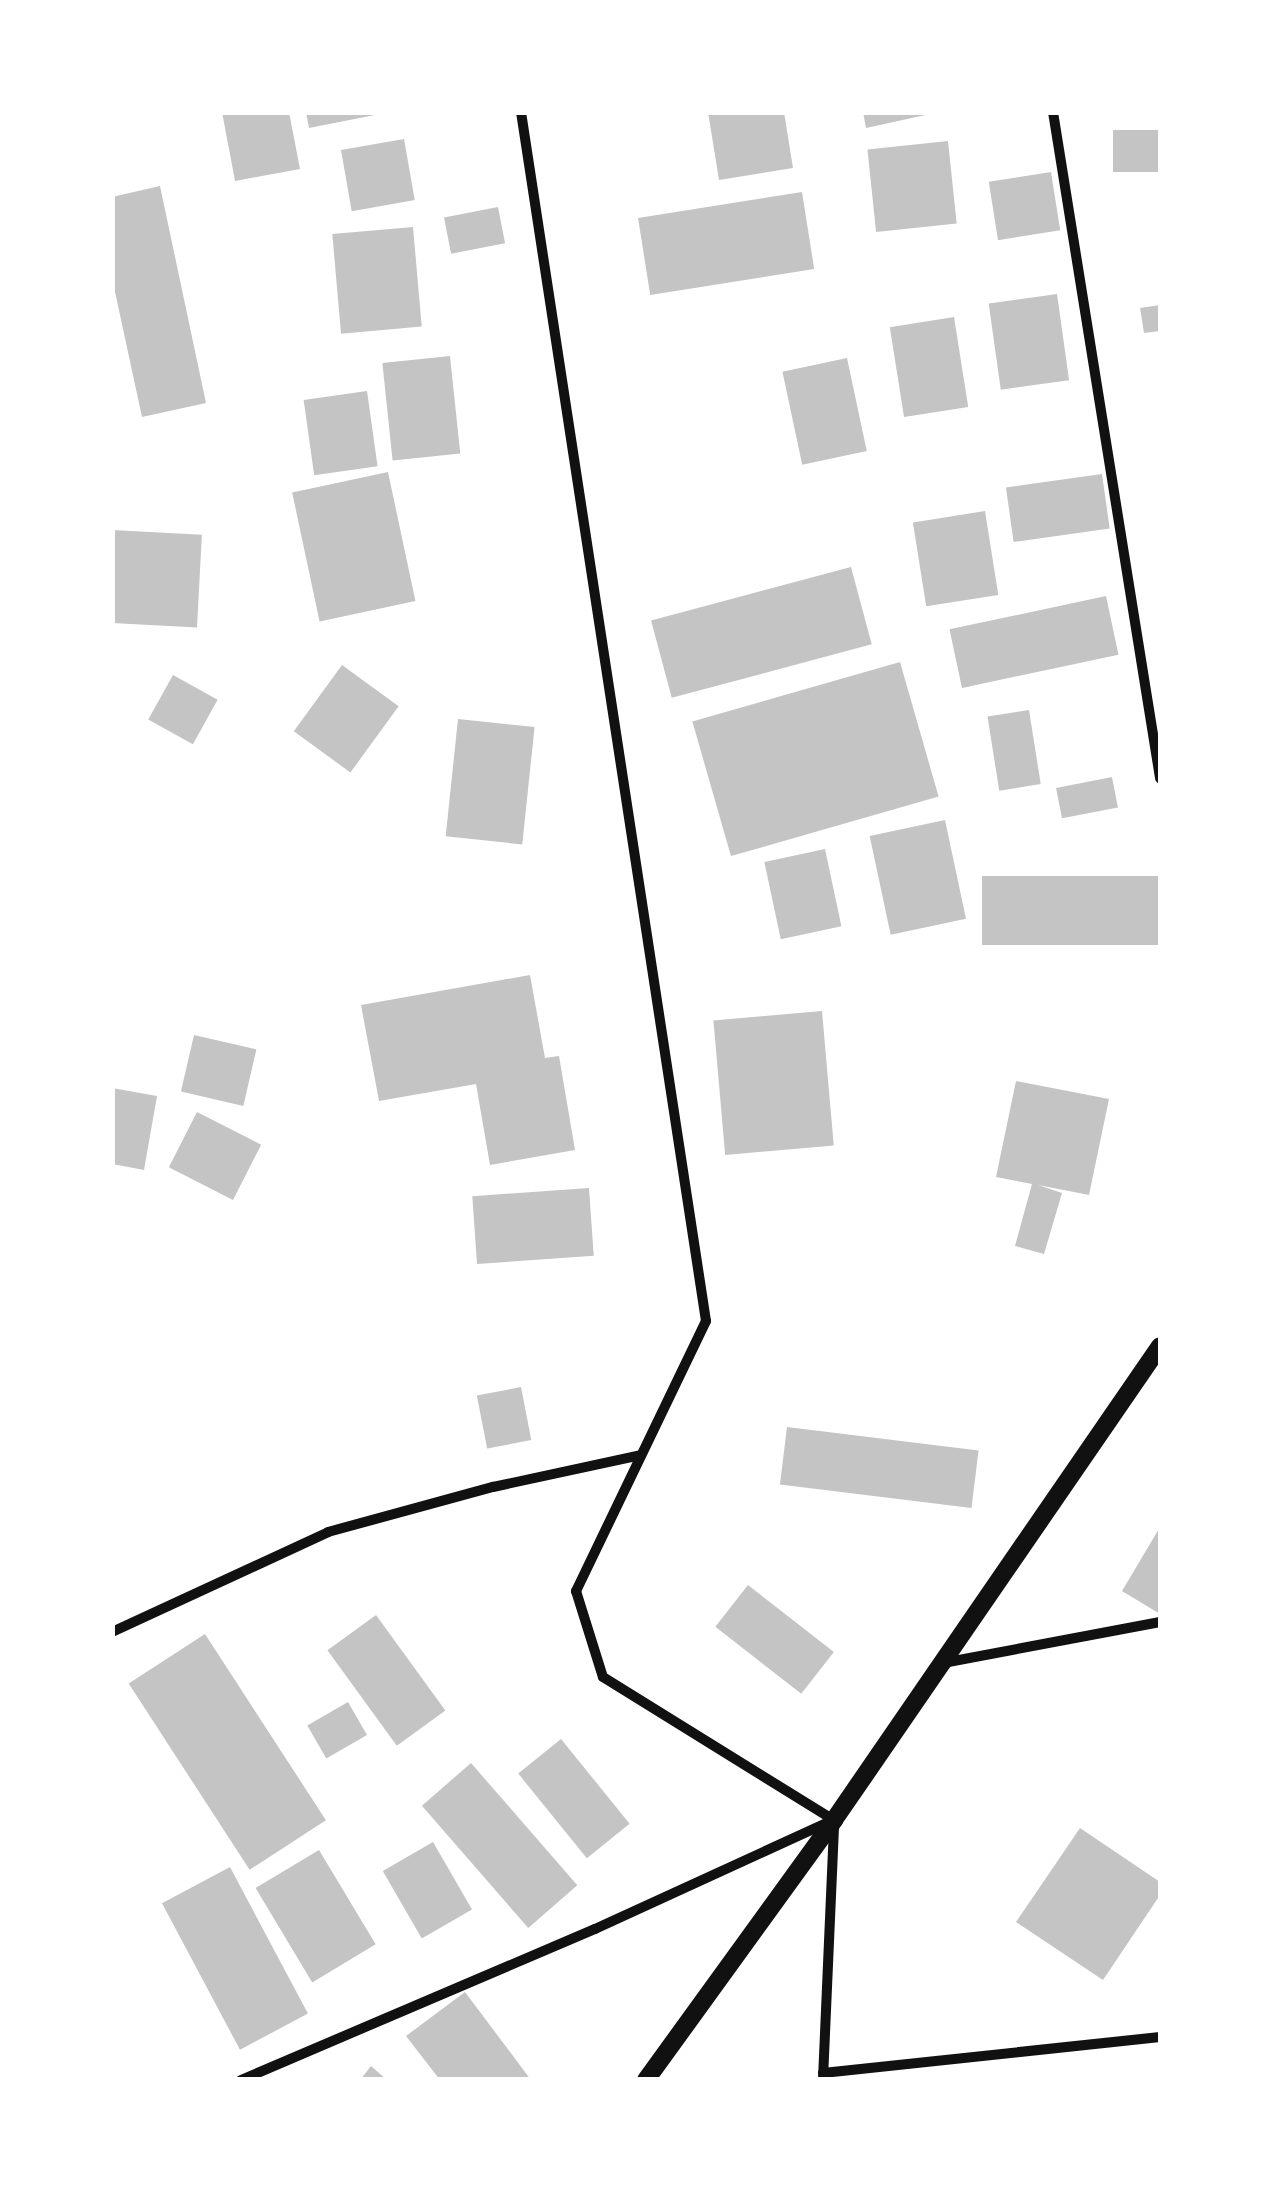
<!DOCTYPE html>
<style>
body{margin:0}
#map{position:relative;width:1273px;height:2192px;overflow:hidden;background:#fff;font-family:Commissioner,sans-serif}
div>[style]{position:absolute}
.building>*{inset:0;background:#c4c4c4;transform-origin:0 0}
.minor>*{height:10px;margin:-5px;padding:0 5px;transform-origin:5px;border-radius:5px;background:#111}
.tertiary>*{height:18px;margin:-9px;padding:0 9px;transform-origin:9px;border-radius:9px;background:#111}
span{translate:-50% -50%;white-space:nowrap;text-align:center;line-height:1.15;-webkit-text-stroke:10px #fff;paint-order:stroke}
.frame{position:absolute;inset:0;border:115px solid #fff;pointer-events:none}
</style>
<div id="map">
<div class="building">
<div style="clip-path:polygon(222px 112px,289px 112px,300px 169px,235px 181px)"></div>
<div style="clip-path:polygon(306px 112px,380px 112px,380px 114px,309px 128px)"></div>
<div style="clip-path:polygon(708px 112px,784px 112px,793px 168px,719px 180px)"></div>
<div style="clip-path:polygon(863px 112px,930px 112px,930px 114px,866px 128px)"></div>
<div style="left:1160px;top:130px;width:42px;height:47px;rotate:90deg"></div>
<div style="left:404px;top:139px;width:62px;height:64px;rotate:80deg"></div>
<div style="left:948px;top:141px;width:83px;height:81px;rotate:84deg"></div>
<div style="left:1051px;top:172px;width:59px;height:63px;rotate:81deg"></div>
<div style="clip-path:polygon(160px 186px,206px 403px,142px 417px,112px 278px,112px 197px)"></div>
<div style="left:802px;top:192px;width:78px;height:166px;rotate:81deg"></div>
<div style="left:498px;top:207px;width:37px;height:55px;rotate:79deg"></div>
<div style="left:413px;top:227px;width:100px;height:81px;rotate:85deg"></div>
<div style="left:1057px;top:294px;width:87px;height:69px;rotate:82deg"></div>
<div style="clip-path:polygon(1160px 305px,1160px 331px,1144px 333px,1140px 308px)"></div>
<div style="left:954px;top:317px;width:91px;height:65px;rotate:81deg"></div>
<div style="left:450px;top:356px;width:98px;height:68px;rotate:84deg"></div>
<div style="left:847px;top:358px;width:95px;height:66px;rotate:78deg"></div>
<div style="left:367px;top:391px;width:76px;height:64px;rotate:82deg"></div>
<div style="left:388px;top:472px;width:132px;height:98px;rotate:78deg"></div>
<div style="left:1102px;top:474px;width:55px;height:97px;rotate:82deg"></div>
<div style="left:985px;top:511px;width:85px;height:73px;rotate:81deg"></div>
<div style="left:112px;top:530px;width:90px;height:93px;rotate:3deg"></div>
<div style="left:851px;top:567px;width:80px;height:207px;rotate:75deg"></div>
<div style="left:1106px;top:596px;width:60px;height:160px;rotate:78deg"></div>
<div style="left:900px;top:662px;width:140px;height:216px;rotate:74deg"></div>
<div style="left:342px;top:665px;width:70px;height:82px;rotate:36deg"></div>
<div style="left:173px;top:675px;width:51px;height:51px;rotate:29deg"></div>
<div style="left:1029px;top:710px;width:75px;height:42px;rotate:81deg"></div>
<div style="left:458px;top:719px;width:77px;height:118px;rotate:6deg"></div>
<div style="left:1112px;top:777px;width:31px;height:57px;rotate:79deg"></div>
<div style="left:945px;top:820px;width:101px;height:77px;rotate:78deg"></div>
<div style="left:825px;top:849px;width:79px;height:62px;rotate:78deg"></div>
<div style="left:1160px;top:876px;width:69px;height:178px;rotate:90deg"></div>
<div style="clip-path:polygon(530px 975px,545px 1058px,559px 1056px,575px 1150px,490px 1165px,476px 1084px,379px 1101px,361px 1005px)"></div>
<div style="left:822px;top:1011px;width:135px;height:109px;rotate:85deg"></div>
<div style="left:194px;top:1035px;width:64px;height:58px;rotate:13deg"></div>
<div style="clip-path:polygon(1016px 1081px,1109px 1099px,1089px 1195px,1038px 1185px,1062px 1193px,1044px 1254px,1015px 1246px,1032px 1184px,996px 1177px)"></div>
<div style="clip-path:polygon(112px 1088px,157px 1096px,144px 1170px,112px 1164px)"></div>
<div style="left:197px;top:1112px;width:72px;height:62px;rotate:27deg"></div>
<div style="left:589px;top:1188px;width:68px;height:117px;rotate:86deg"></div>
<div style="left:521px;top:1387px;width:54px;height:45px;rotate:79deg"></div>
<div style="left:787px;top:1427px;width:193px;height:58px;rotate:7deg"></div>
<div style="clip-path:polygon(1160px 1527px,1160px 1614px,1122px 1591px)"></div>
<div style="left:748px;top:1585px;width:109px;height:53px;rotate:38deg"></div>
<div style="left:376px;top:1615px;width:118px;height:60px;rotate:54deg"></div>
<div style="left:205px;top:1634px;width:222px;height:91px;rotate:57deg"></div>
<div style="left:348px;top:1702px;width:38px;height:47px;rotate:60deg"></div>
<div style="left:561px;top:1739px;width:109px;height:55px;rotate:51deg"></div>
<div style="left:471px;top:1763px;width:162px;height:65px;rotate:49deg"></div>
<div style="clip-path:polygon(1080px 1828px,1160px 1882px,1160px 1895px,1103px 1980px,1016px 1922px)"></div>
<div style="left:433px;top:1842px;width:78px;height:58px;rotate:60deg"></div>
<div style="left:319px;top:1850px;width:110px;height:74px;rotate:59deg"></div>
<div style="left:230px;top:1867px;width:166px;height:77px;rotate:62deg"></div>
<div style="clip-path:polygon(465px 1992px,531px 2080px,440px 2080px,406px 2036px)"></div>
<div style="clip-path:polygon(371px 2066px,387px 2080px,360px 2080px)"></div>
</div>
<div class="minor">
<div style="left:521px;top:112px;width:1223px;rotate:81.3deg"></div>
<div style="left:706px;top:1321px;width:300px;rotate:115.7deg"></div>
<div style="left:576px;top:1591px;width:90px;rotate:72.6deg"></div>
<div style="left:603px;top:1677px;width:272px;rotate:31.8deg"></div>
<div style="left:1053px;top:112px;width:675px;rotate:80.87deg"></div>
<div style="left:112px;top:1632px;width:238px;rotate:-24.8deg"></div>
<div style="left:328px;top:1532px;width:171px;rotate:-15.3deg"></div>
<div style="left:493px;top:1487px;width:151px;rotate:-12.2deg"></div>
<div style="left:943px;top:1663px;width:221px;rotate:-10.7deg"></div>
<div style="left:823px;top:2073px;width:339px;rotate:-6.1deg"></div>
<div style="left:823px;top:2079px;width:253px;rotate:-87.5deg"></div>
<div style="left:241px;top:2080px;width:385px;rotate:-23.1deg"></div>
<div style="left:595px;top:1929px;width:260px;rotate:-24.6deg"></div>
</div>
<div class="tertiary">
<div style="left:646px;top:2080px;width:321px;rotate:-54.1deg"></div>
<div style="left:834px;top:1820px;width:575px;rotate:-55.48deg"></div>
</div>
<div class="frame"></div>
</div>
